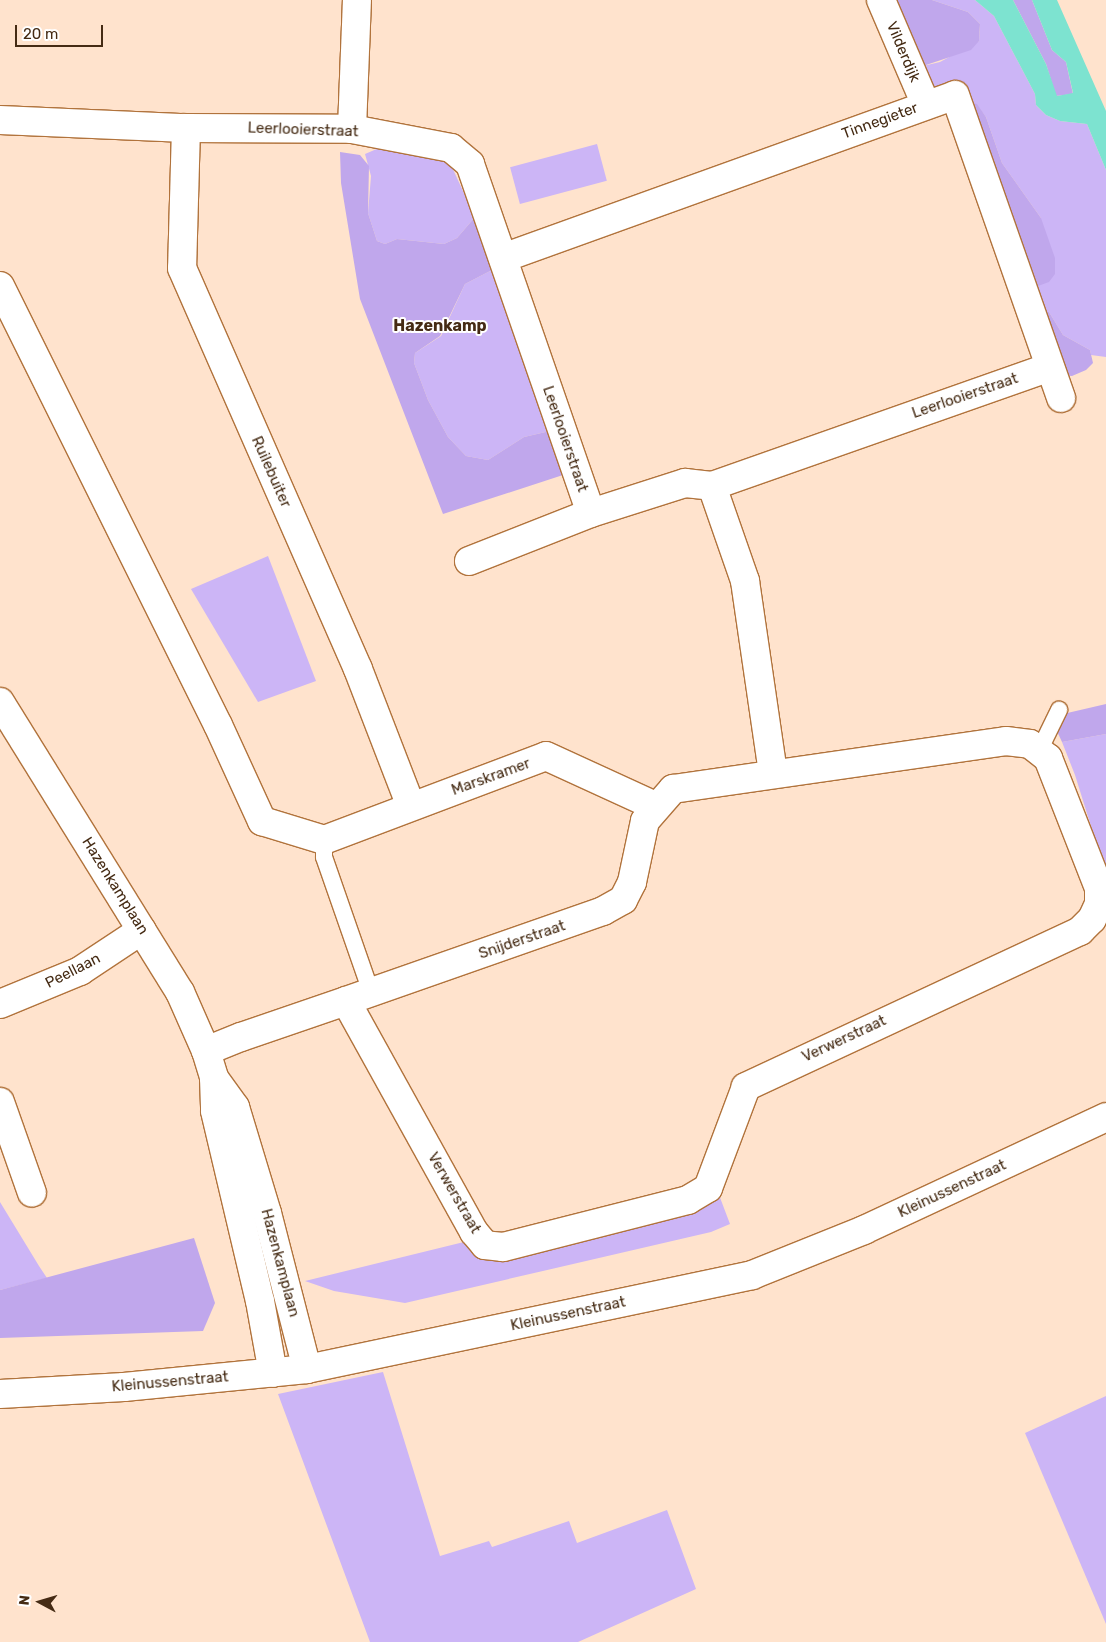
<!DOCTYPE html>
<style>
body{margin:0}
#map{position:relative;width:1106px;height:1642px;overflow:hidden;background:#ffe3cd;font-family:Rubik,sans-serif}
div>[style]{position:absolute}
.green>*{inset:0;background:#ccb5f6;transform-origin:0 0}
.forest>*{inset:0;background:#c0a7ec}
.water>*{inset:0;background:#7de3d0}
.roads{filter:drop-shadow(1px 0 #b1733c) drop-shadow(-1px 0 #b1733c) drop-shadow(0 1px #b1733c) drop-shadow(0 -1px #b1733c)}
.lane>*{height:16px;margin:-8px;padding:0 8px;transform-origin:8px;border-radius:8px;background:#fff}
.street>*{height:28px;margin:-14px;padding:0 14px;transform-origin:14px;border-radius:14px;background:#fff}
.secondary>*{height:28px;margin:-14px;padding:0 14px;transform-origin:14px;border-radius:14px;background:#fff}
span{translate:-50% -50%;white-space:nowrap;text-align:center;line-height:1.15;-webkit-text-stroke:4px #fff;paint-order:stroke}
.street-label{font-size:15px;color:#452b14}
.neighbourhood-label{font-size:16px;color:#452b14;font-weight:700}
.north{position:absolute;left:15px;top:1577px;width:50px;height:50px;-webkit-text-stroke:4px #fff;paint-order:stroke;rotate:276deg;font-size:14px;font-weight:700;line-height:20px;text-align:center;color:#452b14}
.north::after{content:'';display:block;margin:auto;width:18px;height:22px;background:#452b14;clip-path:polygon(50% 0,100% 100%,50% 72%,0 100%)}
.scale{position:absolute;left:15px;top:25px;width:88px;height:22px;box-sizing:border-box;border:2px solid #452b14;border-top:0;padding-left:6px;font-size:15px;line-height:18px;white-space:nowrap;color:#452b14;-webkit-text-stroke:4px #fff;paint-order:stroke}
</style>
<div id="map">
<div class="green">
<div style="clip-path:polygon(932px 0,975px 0,994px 16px,1035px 94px,1036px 105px,1046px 115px,1060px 121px,1087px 124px,1106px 170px,1106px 357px,1091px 355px,1090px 350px,1063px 335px,1049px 312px,1022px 313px,1041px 218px,1002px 163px,986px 117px,976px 104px,938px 104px,923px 66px,940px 62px,979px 41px,980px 24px,968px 12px)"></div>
<div style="left:597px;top:144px;width:38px;height:90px;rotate:75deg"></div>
<div style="clip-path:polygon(379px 148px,433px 155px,451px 165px,475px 217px,457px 238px,444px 244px,397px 239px,385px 244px,377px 241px,368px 213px,371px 176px,365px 154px)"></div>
<div style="clip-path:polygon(494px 269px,550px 431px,524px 437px,488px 460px,466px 456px,448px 437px,428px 400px,414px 363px,415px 353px,441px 336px,465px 284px)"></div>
<div style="clip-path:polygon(268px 556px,316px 681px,258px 702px,191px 589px)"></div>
<div style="clip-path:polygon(1106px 734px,1106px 870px,1105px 871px,1075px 775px,1062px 742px)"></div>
<div style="clip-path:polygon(713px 1179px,730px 1224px,711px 1232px,405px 1303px,334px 1291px,305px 1281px,468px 1241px,472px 1247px)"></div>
<div style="clip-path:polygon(0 1202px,39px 1266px,47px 1278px,0 1290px)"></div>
<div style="clip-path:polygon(383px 1372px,440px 1556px,489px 1541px,492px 1547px,569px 1521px,577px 1543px,667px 1510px,696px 1589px,578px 1642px,370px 1642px,278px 1394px)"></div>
<div style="clip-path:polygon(1106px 1396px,1106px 1624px,1025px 1433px)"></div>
</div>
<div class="forest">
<div style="clip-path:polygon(894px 0,932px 0,968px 12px,980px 24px,979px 41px,971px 50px,923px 66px)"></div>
<div style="clip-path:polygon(1013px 0,1032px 0,1052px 50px,1066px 62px,1073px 94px,1056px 96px,1046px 64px)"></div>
<div style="clip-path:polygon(961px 100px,977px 104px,986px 117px,1002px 163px,1041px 218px,1055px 258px,1055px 274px,1049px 282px,1038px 286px,1013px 284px)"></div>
<div style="clip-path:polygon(340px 152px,360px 155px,369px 166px,368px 213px,377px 241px,385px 244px,397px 239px,444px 244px,457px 238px,475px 217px,494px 269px,465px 284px,440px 336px,415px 353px,414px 363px,428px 400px,448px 437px,466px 456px,488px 460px,524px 437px,550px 431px,563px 475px,443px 514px,360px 299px,341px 183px)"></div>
<div style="clip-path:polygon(1049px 312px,1063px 335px,1090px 350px,1093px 363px,1086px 370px,1072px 376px,1051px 374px,1022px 313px)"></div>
<div style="clip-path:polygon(1106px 704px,1106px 734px,1062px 742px,1056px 729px,1063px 714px)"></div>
<div style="clip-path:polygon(194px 1238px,215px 1303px,203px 1331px,0 1338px,0 1290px)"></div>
</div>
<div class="water">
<div style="clip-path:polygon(975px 0,1013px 0,1046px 64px,1057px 96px,1073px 93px,1066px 62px,1052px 50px,1032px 0,1057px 0,1106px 111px,1106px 170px,1087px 124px,1060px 121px,1046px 115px,1036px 105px,1035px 94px,994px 16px)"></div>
</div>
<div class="roads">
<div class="lane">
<div style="left:1039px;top:751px;width:46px;rotate:-64deg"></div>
<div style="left:324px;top:840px;width:17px;rotate:90deg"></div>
<div style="left:324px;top:857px;width:143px;rotate:70.8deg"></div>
</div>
<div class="street">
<div style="left:881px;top:0;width:114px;rotate:66.8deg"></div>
<div style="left:0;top:120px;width:186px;rotate:2.5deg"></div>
<div style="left:186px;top:128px;width:166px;rotate:0.3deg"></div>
<div style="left:352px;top:129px;width:101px;rotate:10.9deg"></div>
<div style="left:451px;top:148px;width:25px;rotate:40deg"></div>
<div style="left:470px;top:164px;width:369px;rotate:70.9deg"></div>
<div style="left:186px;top:128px;width:140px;rotate:91.6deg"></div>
<div style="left:182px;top:268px;width:438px;rotate:66.3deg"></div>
<div style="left:358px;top:669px;width:147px;rotate:68.9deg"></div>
<div style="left:352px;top:129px;width:129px;rotate:-87.8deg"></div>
<div style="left:503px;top:258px;width:480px;rotate:-19.8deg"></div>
<div style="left:955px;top:95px;width:321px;rotate:70.7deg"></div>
<div style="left:0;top:286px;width:490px;rotate:63.6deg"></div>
<div style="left:218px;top:725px;width:106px;rotate:65.4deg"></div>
<div style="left:262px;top:821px;width:65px;rotate:17deg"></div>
<div style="left:324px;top:840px;width:237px;rotate:-20.7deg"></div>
<div style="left:546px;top:756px;width:120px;rotate:24.6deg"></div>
<div style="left:712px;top:486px;width:101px;rotate:70.8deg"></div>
<div style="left:745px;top:581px;width:195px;rotate:81.7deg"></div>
<div style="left:469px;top:561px;width:131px;rotate:-21.5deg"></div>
<div style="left:591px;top:513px;width:99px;rotate:-17.7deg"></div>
<div style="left:685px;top:483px;width:27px;rotate:6deg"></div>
<div style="left:712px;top:486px;width:358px;rotate:-19.4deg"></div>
<div style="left:0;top:1004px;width:87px;rotate:-22.4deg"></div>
<div style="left:80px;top:971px;width:74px;rotate:-33.5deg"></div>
<div style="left:206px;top:1051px;width:38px;rotate:-22deg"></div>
<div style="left:241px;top:1037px;width:111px;rotate:-18.9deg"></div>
<div style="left:346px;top:1001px;width:272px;rotate:-19.3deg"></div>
<div style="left:603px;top:911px;width:23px;rotate:-29deg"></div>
<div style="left:623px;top:900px;width:20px;rotate:-63deg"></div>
<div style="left:632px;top:882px;width:62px;rotate:-78deg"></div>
<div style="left:645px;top:821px;width:43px;rotate:-48.8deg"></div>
<div style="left:673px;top:789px;width:336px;rotate:-8.2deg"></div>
<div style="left:1006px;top:741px;width:24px;rotate:7deg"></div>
<div style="left:1030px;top:744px;width:23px;rotate:38deg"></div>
<div style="left:1048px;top:758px;width:140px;rotate:68.6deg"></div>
<div style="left:1099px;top:888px;width:16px;rotate:90deg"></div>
<div style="left:1099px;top:904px;width:17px;rotate:115deg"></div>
<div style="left:1092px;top:919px;width:17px;rotate:135deg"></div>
<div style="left:1080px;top:931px;width:369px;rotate:155deg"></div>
<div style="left:746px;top:1087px;width:108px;rotate:110.6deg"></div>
<div style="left:708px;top:1188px;width:23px;rotate:149deg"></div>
<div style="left:688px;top:1200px;width:191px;rotate:165.7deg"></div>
<div style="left:503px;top:1247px;width:18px;rotate:-174deg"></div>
<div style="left:485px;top:1245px;width:17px;rotate:-130deg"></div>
<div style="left:474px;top:1232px;width:264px;rotate:-119deg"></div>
<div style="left:0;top:1102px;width:96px;rotate:70.6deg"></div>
</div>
<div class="secondary">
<div style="left:0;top:702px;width:341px;rotate:58.2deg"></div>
<div style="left:180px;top:992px;width:64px;rotate:66.2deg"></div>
<div style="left:206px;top:1051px;width:28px;rotate:73deg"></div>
<div style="left:214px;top:1078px;width:33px;rotate:88deg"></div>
<div style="left:215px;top:1111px;width:195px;rotate:76.7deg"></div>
<div style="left:260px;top:1301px;width:73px;rotate:79.8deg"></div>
<div style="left:214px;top:1078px;width:36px;rotate:54deg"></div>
<div style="left:235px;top:1107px;width:111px;rotate:73.2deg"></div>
<div style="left:267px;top:1213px;width:161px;rotate:75.6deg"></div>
<div style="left:0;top:1394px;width:124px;rotate:-3.2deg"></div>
<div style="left:124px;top:1387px;width:184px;rotate:-5.6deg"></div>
<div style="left:307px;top:1369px;width:455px;rotate:-11.9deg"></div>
<div style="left:752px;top:1275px;width:121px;rotate:-21.9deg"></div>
<div style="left:864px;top:1230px;width:267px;rotate:-25deg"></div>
</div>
</div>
<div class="street-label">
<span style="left:903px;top:52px;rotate:67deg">Vilderdijk</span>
<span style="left:880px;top:121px;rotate:-20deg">Tinnegieter</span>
<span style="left:303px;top:130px;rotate:2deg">Leerlooierstraat</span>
<span style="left:965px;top:396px;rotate:-19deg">Leerlooierstraat</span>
<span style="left:565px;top:439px;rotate:71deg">Leerlooierstraat</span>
<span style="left:271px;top:472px;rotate:66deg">Ruilebuiter</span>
<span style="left:491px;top:777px;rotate:-20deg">Marskramer</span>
<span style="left:115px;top:886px;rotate:58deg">Hazenkamplaan</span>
<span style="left:522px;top:940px;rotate:-19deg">Snijderstraat</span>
<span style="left:73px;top:971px;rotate:-27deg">Peellaan</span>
<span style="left:844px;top:1039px;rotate:-25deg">Verwerstraat</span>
<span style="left:952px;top:1189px;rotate:-25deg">Kleinussenstraat</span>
<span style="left:454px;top:1193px;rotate:60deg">Verwerstraat</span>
<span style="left:280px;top:1263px;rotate:75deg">Hazenkamplaan</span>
<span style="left:568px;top:1314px;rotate:-12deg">Kleinussenstraat</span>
<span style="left:170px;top:1382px;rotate:-5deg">Kleinussenstraat</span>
</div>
<div class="neighbourhood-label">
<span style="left:440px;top:326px">Hazenkamp</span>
</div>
<div class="north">N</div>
<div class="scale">20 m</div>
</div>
